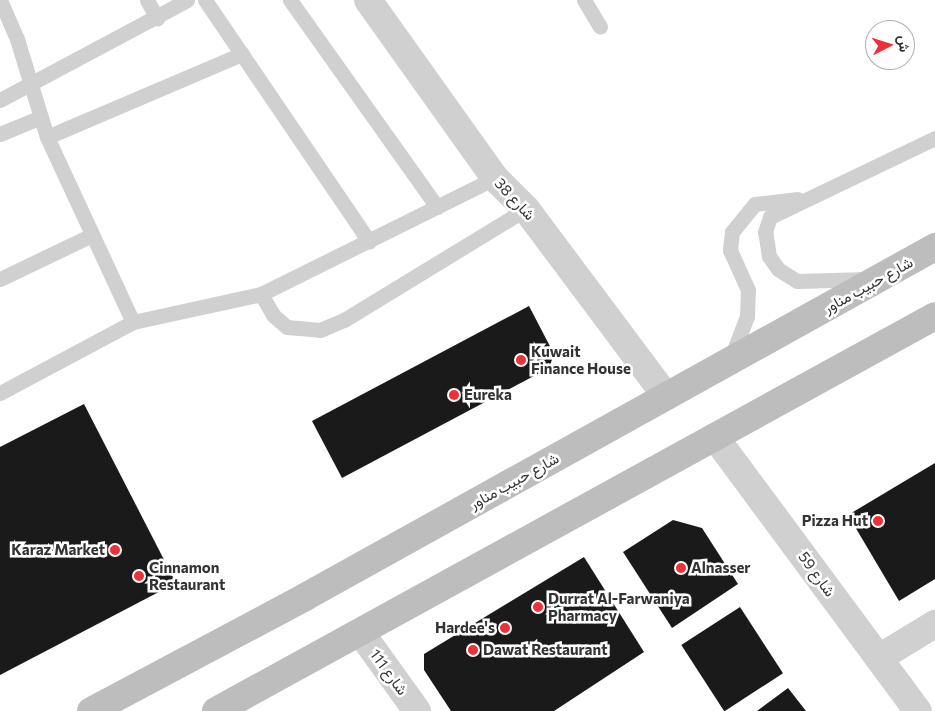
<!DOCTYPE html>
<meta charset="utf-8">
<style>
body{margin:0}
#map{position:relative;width:935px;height:711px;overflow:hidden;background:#fff;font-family:Commissioner,Vazirmatn,sans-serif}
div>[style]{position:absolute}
.building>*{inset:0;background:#1a1a1a;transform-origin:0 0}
.lane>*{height:15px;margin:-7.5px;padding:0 7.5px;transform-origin:7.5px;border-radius:7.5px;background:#d0d0d0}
.street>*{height:28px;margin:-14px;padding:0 14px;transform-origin:14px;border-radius:14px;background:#d0d0d0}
.secondary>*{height:28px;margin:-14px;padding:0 14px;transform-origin:14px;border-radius:14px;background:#bdbdbd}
.dots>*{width:14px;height:14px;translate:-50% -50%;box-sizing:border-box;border:2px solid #fff;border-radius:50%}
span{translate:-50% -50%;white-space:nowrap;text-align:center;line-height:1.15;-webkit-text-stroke:5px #fff;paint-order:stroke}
.street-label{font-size:15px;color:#333}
.poi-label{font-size:15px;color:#333;font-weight:700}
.left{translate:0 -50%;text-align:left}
.right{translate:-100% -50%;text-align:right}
.north{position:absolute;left:865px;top:20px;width:50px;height:50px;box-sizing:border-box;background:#fff;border:1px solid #adadad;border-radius:50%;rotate:85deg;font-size:14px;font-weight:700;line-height:20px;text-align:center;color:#333}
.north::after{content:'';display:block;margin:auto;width:18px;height:22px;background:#ef3037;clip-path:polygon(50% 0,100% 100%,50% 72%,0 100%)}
</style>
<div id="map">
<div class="building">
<div style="clip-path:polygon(529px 306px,554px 354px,549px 368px,342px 478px,312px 421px)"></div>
<div style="clip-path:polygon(84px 404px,176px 583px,0 675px,0 447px)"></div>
<div style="clip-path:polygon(935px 463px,935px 579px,899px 601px,848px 515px)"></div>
<div style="clip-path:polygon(673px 520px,702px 528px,738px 584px,672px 628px,623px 552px)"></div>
<div style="clip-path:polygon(584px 557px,644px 652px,554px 711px,451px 711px,424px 670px,424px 654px)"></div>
<div style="left:740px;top:607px;width:79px;height:70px;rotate:57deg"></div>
<div style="clip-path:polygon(788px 688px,806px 711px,757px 711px)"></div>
</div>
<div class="lane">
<div style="left:0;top:0;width:43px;rotate:66.4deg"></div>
<div style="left:17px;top:39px;width:102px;rotate:73deg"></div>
<div style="left:47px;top:137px;width:204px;rotate:65.1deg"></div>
<div style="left:147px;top:0;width:21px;rotate:61deg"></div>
<div style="left:205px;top:0;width:292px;rotate:55.8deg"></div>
<div style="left:290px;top:0;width:254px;rotate:54.6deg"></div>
<div style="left:584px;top:0;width:31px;rotate:59deg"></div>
<div style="left:0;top:100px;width:212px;rotate:-28.1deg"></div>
<div style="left:0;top:134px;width:44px;rotate:-22.5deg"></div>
<div style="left:47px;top:137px;width:212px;rotate:-23.1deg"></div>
<div style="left:0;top:279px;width:102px;rotate:-25.6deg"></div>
<div style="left:867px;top:279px;width:70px;rotate:178.4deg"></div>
<div style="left:797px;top:281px;width:22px;rotate:-148deg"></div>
<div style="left:778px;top:269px;width:16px;rotate:-125deg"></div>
<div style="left:769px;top:256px;width:24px;rotate:-99deg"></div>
<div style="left:765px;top:232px;width:16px;rotate:-72deg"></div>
<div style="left:770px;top:217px;width:183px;rotate:-25.6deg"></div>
<div style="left:261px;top:294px;width:24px;rotate:60deg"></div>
<div style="left:273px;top:315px;width:18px;rotate:41deg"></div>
<div style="left:287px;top:327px;width:33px;rotate:5deg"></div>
<div style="left:320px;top:330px;width:26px;rotate:-23deg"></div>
<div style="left:344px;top:320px;width:213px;rotate:-31.4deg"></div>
<div style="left:731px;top:358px;width:45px;rotate:-69.1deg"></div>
<div style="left:747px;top:316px;width:26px;rotate:-88deg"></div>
<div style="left:748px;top:290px;width:44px;rotate:-114.2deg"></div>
<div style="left:730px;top:250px;width:18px;rotate:-84deg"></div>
<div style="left:732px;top:232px;width:36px;rotate:-51deg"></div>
<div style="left:755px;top:204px;width:43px;rotate:-6.6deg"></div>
<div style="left:0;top:393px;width:151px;rotate:-28.1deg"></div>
<div style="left:133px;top:322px;width:131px;rotate:-12.3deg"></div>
<div style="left:261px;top:294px;width:261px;rotate:-26.4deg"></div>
</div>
<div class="street">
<div style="left:368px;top:0;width:219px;rotate:54.5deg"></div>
<div style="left:495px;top:178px;width:44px;rotate:45deg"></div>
<div style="left:526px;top:209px;width:234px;rotate:53.2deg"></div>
<div style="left:715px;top:437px;width:341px;rotate:53.5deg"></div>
<div style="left:361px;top:633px;width:96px;rotate:54.3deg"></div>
<div style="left:879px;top:658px;width:66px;rotate:-31.3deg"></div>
</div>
<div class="secondary">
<div style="left:91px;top:711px;width:242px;rotate:-28deg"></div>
<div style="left:305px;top:597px;width:721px;rotate:-29.05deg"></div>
<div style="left:216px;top:711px;width:820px;rotate:-28.78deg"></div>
</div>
<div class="dots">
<div style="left:521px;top:360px;background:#ef3037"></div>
<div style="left:454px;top:395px;background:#ef3037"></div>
<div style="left:878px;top:521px;background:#ef3037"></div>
<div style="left:115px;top:550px;background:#ef3037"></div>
<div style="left:681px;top:568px;background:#ef3037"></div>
<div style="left:139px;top:576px;background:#ef3037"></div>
<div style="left:538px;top:607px;background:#ef3037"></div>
<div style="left:505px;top:628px;background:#ef3037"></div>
<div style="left:473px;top:650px;background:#ef3037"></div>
</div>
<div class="street-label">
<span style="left:515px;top:199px;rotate:47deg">شارع 38</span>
<span style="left:868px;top:285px;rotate:-29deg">شارع حبيب مناور</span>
<span style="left:514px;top:481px;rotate:-29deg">شارع حبيب مناور</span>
<span style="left:817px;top:574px;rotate:54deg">شارع 59</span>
<span style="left:389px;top:672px;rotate:54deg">شارع 111</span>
</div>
<div class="poi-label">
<span class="left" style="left:531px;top:360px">Kuwait<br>Finance House</span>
<span class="left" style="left:464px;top:395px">Eureka</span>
<span class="right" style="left:868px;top:521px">Pizza Hut</span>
<span class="right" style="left:105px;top:550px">Karaz Market</span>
<span class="left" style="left:149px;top:576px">Cinnamon<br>Restaurant</span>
<span class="left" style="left:691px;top:568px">Alnasser</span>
<span class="left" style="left:548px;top:607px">Durrat Al-Farwaniya<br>Pharmacy</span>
<span class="right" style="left:495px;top:628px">Hardee's</span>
<span class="left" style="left:483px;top:650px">Dawat Restaurant</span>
</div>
<div class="north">ش</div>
</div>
